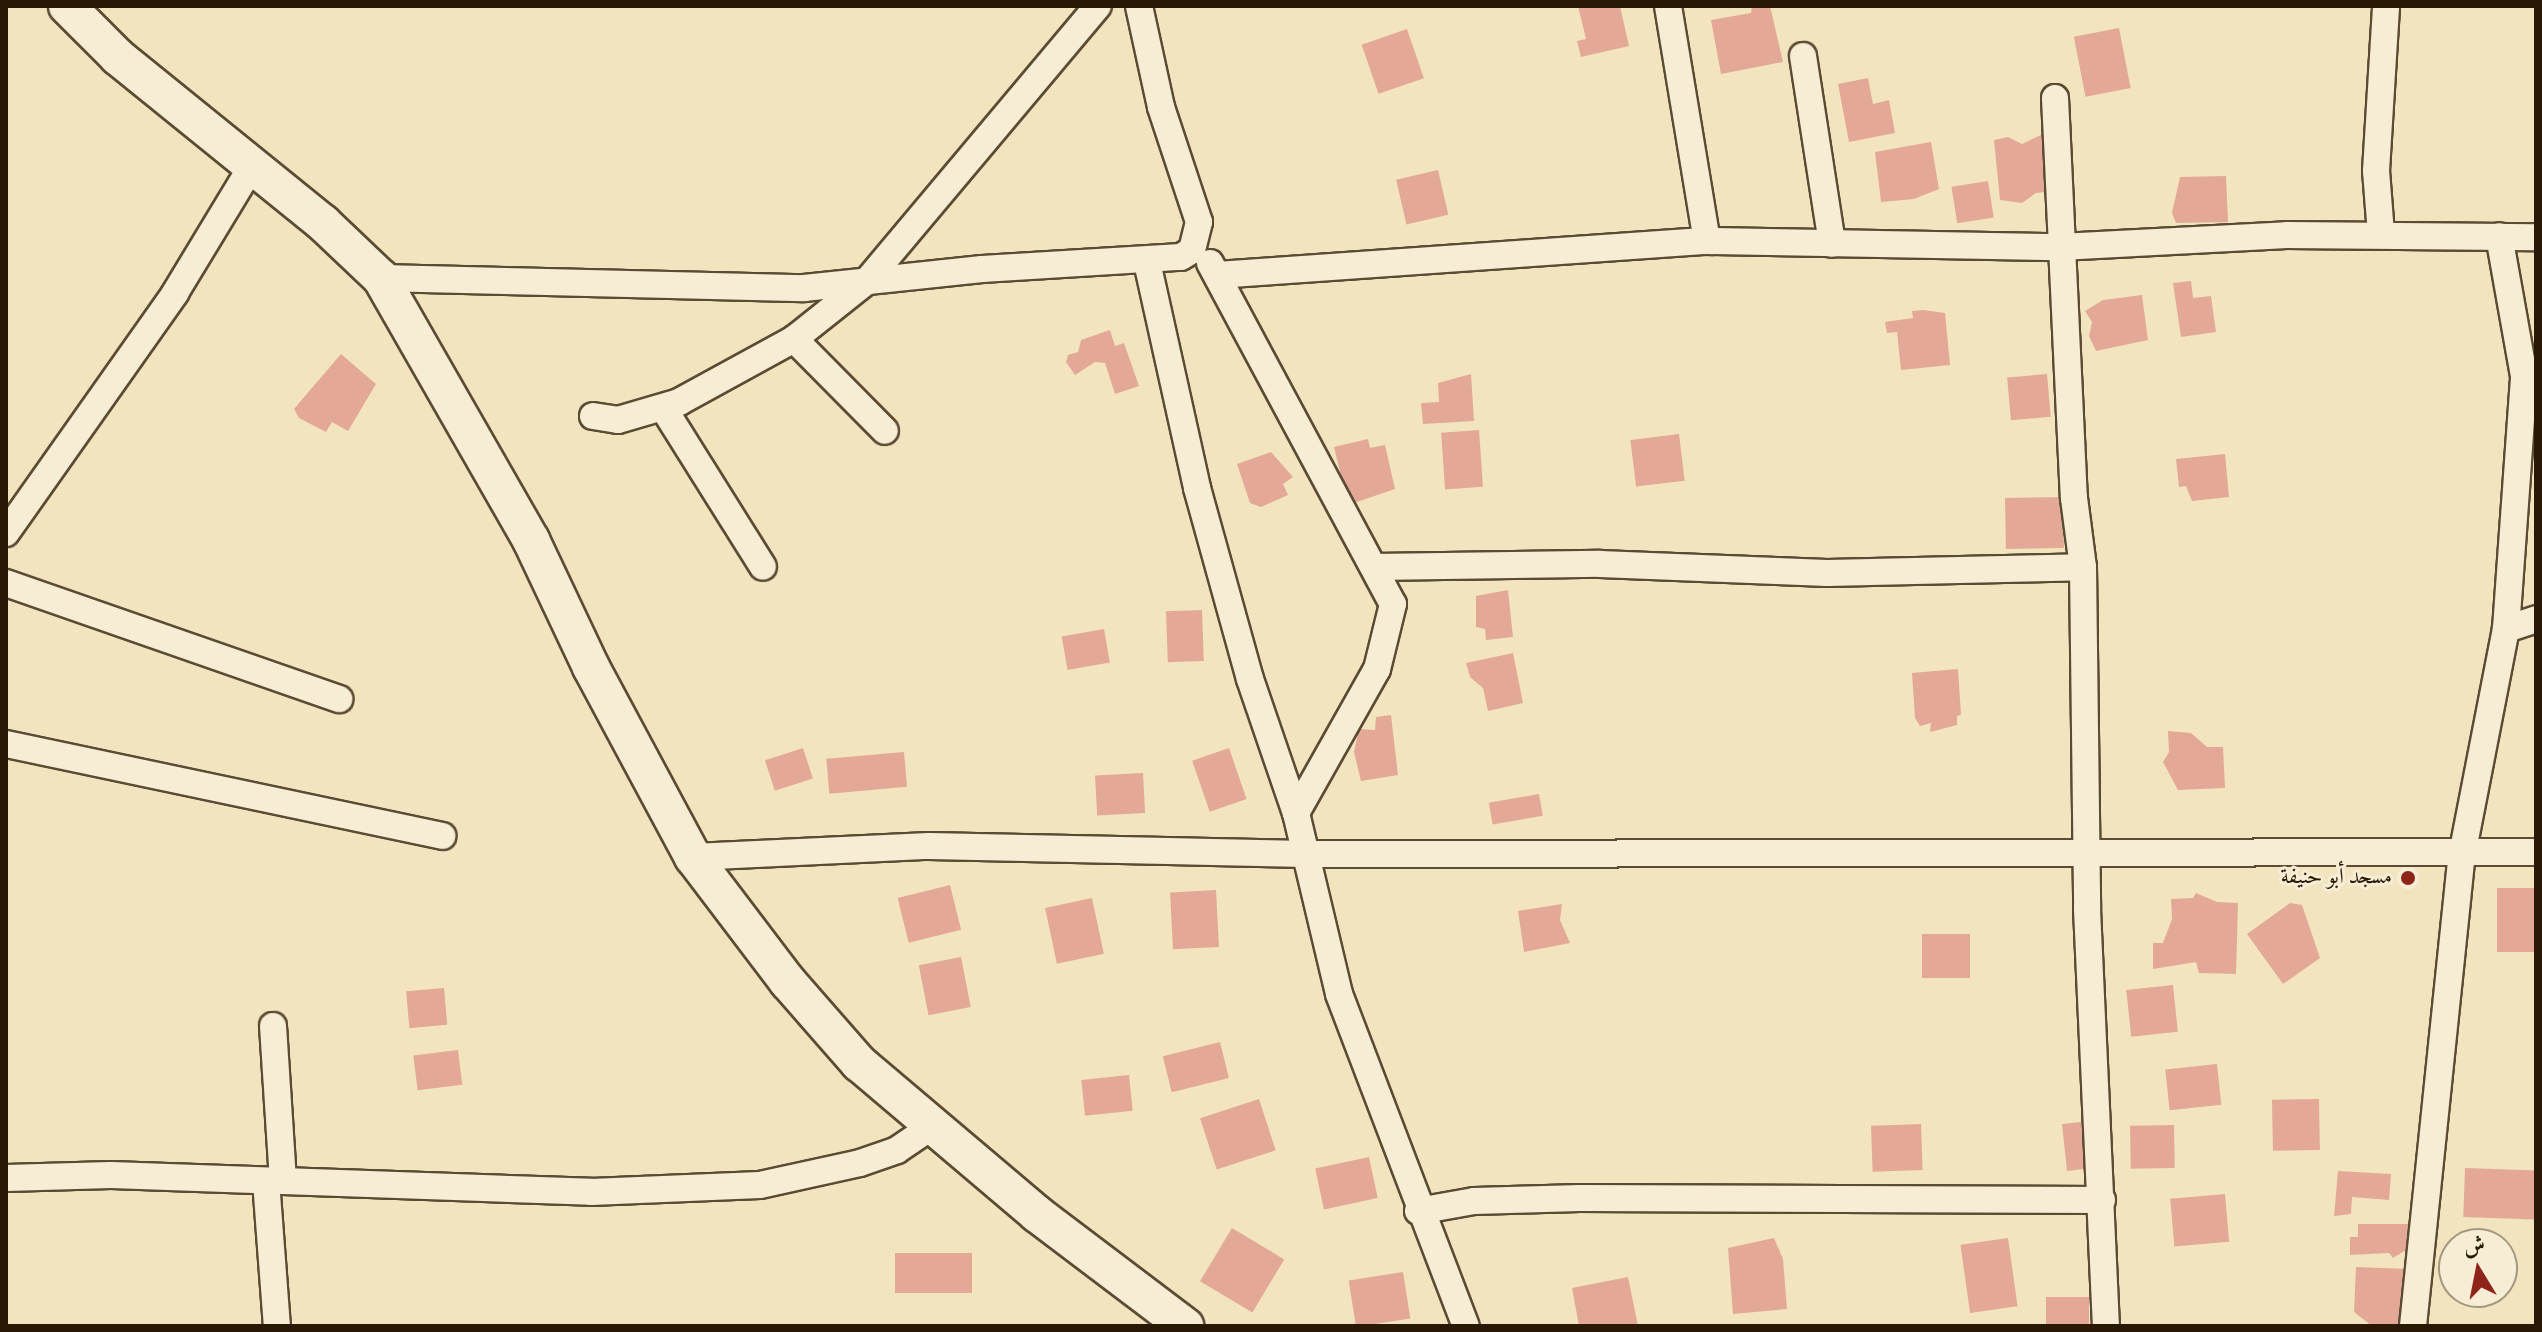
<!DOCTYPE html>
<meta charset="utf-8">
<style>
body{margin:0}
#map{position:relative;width:2542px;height:1332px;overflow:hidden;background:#f2e4bf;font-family:"IM FELL English",Amiri,serif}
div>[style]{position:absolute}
.building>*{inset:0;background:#e4a996;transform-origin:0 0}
.roads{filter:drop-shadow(2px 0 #5b4b33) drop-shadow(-2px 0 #5b4b33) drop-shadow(0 2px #5b4b33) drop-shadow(0 -2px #5b4b33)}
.minor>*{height:26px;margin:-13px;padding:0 13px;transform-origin:13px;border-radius:13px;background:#f7edd5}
.secondary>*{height:36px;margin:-18px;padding:0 18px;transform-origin:18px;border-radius:18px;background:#f7edd5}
.dots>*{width:22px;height:22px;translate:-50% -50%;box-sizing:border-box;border:4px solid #f7edd5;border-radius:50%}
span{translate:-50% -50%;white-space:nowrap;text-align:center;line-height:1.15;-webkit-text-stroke:6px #f7edd5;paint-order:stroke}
.poi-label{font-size:22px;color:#291804}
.right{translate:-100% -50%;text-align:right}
.frame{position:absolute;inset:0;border:8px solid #291804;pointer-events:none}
.north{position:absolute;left:2438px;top:1228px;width:80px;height:80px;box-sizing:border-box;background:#f7edd5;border:2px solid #a59881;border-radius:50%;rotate:350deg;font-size:22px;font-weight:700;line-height:32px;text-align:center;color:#291804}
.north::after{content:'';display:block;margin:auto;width:28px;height:36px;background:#8f2418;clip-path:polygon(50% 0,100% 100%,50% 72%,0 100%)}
</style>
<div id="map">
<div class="building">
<div style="clip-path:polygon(1578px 6px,1620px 6px,1629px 46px,1581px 57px,1577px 41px,1586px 39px)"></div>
<div style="clip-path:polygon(1752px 6px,1770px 6px,1783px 62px,1721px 74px,1711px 20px,1751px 13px)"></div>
<div style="left:2119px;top:28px;width:61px;height:46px;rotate:79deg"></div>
<div style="left:1407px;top:29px;width:52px;height:48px;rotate:71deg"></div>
<div style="clip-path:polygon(1868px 78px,1873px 104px,1889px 100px,1895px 133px,1849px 142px,1838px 84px)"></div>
<div style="clip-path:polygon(2045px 133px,2053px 191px,2036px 193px,2022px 203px,2000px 200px,1994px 140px,2008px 137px,2022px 144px)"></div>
<div style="clip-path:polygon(1931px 142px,1939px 189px,1914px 199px,1881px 202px,1875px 152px)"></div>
<div style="left:1438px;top:170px;width:46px;height:43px;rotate:77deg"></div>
<div style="clip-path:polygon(2226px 176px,2228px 222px,2176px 223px,2172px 213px,2180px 177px)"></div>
<div style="left:1988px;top:181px;width:37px;height:37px;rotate:81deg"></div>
<div style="clip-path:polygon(2191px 281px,2193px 298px,2211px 296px,2216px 332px,2181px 337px,2173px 283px)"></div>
<div style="clip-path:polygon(2142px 295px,2148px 340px,2096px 351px,2089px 336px,2092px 322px,2085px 311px,2103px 300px)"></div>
<div style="clip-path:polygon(1923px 310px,1945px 313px,1950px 365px,1901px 370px,1897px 332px,1887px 333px,1885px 322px,1913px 318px,1912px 311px)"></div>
<div style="clip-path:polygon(1110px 330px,1115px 346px,1124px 343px,1139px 386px,1115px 394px,1105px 363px,1095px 362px,1075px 375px,1066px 362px,1068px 355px,1078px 352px,1081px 340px)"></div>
<div style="clip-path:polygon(341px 354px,376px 384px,348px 431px,332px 422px,326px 432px,299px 418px,294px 409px)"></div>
<div style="clip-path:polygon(1471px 374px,1474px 421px,1423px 424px,1421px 403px,1439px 402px,1438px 383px)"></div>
<div style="left:2047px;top:374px;width:43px;height:40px;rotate:85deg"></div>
<div style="left:1479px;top:430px;width:57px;height:38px;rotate:86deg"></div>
<div style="left:1679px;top:434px;width:47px;height:49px;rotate:83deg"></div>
<div style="clip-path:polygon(1368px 439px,1370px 448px,1385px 445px,1395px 489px,1348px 505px,1334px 447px)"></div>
<div style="clip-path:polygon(1271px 452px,1293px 477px,1283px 484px,1288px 495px,1261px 507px,1250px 503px,1237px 464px)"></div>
<div style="clip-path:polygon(2225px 454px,2229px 497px,2192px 501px,2186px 486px,2179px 487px,2176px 459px)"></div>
<div style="left:2063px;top:497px;width:51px;height:58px;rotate:89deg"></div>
<div style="clip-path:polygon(1508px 590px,1513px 637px,1486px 640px,1485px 629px,1476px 627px,1476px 596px)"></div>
<div style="left:1202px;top:610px;width:51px;height:36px;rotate:88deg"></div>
<div style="left:1104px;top:629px;width:34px;height:43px;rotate:80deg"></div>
<div style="clip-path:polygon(1513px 653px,1523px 703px,1488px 711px,1483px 688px,1470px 677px,1466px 663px)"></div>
<div style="clip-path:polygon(1958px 669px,1961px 715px,1957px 716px,1957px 725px,1930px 732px,1931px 723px,1920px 726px,1915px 718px,1912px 673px)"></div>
<div style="clip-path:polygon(1391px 715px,1398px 775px,1361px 781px,1354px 752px,1359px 729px,1375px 730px,1376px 717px)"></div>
<div style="clip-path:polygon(2168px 731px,2191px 733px,2207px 747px,2223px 747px,2225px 788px,2178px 790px,2163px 762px,2169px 752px)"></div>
<div style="left:803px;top:748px;width:32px;height:40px;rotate:72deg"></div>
<div style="left:1229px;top:748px;width:54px;height:39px;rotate:71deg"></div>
<div style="left:904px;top:752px;width:35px;height:78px;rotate:85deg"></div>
<div style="left:1143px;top:773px;width:40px;height:48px;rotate:87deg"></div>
<div style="left:1539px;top:794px;width:22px;height:51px;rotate:80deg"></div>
<div style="left:950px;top:885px;width:46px;height:54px;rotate:76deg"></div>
<div style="left:2536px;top:888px;width:64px;height:39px;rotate:90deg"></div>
<div style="left:1216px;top:890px;width:57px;height:46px;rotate:87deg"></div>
<div style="clip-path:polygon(2196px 893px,2217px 902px,2238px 903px,2236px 974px,2199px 973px,2196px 962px,2153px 969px,2153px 943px,2163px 943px,2172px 919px,2171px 899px,2193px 898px)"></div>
<div style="left:1092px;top:898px;width:57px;height:48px;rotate:78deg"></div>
<div style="clip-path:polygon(2290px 903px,2302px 905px,2320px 958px,2283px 984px,2247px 934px)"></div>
<div style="clip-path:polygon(1562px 904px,1560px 920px,1570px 943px,1524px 952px,1518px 911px)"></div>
<div style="left:1922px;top:934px;width:48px;height:44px"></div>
<div style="left:961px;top:957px;width:51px;height:43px;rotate:79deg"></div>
<div style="left:2173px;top:985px;width:47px;height:47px;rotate:84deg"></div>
<div style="left:444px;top:988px;width:37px;height:38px;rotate:85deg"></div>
<div style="left:1220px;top:1042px;width:37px;height:59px;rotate:76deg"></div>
<div style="left:458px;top:1050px;width:35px;height:45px;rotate:83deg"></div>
<div style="left:2217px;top:1064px;width:41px;height:52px;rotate:84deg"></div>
<div style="left:1129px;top:1075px;width:36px;height:48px;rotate:84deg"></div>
<div style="left:1259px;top:1099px;width:54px;height:62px;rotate:72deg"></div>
<div style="left:2319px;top:1099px;width:51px;height:47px;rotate:89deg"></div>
<div style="clip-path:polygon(2081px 1122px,2082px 1134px,2088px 1133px,2091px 1168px,2067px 1171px,2062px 1124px)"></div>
<div style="left:1921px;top:1124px;width:46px;height:50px;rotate:88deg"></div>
<div style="left:2174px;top:1125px;width:43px;height:44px;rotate:89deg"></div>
<div style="left:1369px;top:1157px;width:42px;height:55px;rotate:78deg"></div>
<div style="left:2465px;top:1168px;width:71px;height:49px;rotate:2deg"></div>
<div style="clip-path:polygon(2338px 1171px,2391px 1174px,2389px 1200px,2352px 1197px,2351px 1214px,2334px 1216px)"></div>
<div style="left:2225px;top:1194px;width:48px;height:55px;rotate:85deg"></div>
<div style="clip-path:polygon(2358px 1224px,2411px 1224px,2411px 1247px,2393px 1258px,2389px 1253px,2350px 1255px,2350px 1237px,2358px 1237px)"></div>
<div style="left:1232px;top:1228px;width:61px;height:62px;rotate:31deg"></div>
<div style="clip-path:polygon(1774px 1238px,1783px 1259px,1787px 1309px,1733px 1314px,1728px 1248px)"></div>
<div style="left:2008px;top:1238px;width:69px;height:48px;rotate:82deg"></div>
<div style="left:895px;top:1253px;width:77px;height:40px"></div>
<div style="clip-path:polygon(2356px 1267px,2409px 1269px,2407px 1326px,2372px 1326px,2354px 1312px)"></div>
<div style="left:1403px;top:1272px;width:47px;height:55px;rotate:81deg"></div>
<div style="clip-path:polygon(1628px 1277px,1638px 1326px,1579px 1326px,1572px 1288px)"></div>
<div style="left:2046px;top:1297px;width:43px;height:29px"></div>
</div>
<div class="roads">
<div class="minor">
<div style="left:1668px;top:6px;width:238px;rotate:80.6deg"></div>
<div style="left:1803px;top:56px;width:190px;rotate:81.2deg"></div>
<div style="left:2055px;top:98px;width:400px;rotate:87.3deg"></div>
<div style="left:2074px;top:498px;width:70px;rotate:82.6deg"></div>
<div style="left:2083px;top:567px;width:342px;rotate:89.3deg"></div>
<div style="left:2087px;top:909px;width:417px;rotate:87.4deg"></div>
<div style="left:2381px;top:234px;width:63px;rotate:-94.5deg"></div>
<div style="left:2376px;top:171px;width:165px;rotate:-86.5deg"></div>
<div style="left:1147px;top:262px;width:231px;rotate:77.5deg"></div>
<div style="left:1197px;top:488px;width:198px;rotate:74.5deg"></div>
<div style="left:1250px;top:679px;width:142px;rotate:71.1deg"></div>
<div style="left:1296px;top:813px;width:186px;rotate:76.6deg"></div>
<div style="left:1339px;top:994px;width:355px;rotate:69.1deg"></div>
<div style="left:1210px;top:263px;width:387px;rotate:61.8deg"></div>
<div style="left:1393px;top:604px;width:67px;rotate:103.8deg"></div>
<div style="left:1377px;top:669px;width:165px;rotate:119.4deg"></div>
<div style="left:1217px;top:275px;width:491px;rotate:-4deg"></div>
<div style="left:1707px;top:241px;width:353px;rotate:1deg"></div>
<div style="left:2060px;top:247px;width:227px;rotate:-3deg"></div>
<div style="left:2287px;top:235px;width:249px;rotate:0.5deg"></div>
<div style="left:381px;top:278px;width:423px;rotate:1.4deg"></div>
<div style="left:804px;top:288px;width:179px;rotate:-6.1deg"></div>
<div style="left:982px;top:269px;width:199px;rotate:-3.5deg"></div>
<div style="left:1181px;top:257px;width:13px;rotate:-32deg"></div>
<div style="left:1192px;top:250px;width:29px;rotate:-76deg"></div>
<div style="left:1199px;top:222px;width:121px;rotate:-108.3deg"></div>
<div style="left:1161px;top:107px;width:103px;rotate:-102.3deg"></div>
<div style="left:794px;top:339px;width:129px;rotate:45.3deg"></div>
<div style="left:664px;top:409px;width:186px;rotate:57.9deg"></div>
<div style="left:593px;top:416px;width:25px;rotate:9deg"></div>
<div style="left:618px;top:420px;width:64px;rotate:-16.4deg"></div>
<div style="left:679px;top:402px;width:131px;rotate:-28.7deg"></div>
<div style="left:794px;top:339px;width:93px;rotate:-38.5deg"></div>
<div style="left:867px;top:281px;width:359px;rotate:-50deg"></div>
<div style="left:6px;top:533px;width:294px;rotate:-54.8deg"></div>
<div style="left:175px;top:293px;width:151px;rotate:-58.8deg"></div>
<div style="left:1374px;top:567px;width:226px;rotate:-0.8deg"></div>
<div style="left:1600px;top:564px;width:227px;rotate:2.3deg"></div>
<div style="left:1827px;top:573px;width:256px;rotate:-1.3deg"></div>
<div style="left:6px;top:583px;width:353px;rotate:19.2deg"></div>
<div style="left:2506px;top:629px;width:32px;rotate:-18deg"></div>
<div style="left:6px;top:744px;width:446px;rotate:11.9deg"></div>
<div style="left:693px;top:857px;width:236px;rotate:-2.7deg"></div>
<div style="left:929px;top:846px;width:377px;rotate:1.2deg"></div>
<div style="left:1306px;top:854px;width:1230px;rotate:-0.09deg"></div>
<div style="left:273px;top:1026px;width:154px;rotate:86.3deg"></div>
<div style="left:6px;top:1178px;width:105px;rotate:-1.6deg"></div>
<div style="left:111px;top:1175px;width:480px;rotate:2deg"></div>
<div style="left:591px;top:1192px;width:169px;rotate:-2.4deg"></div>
<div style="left:760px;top:1185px;width:102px;rotate:-12.4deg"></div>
<div style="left:860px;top:1163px;width:39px;rotate:-19deg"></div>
<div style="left:897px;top:1150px;width:45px;rotate:-34deg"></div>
<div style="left:266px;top:1181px;width:145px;rotate:85.7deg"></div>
<div style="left:1418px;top:1211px;width:57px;rotate:-10.1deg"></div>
<div style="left:1474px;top:1201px;width:106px;rotate:-1.6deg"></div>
<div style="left:1580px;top:1198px;width:522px;rotate:0.22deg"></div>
<div style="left:2413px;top:1326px;width:474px;rotate:-84.1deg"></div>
<div style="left:2462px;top:855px;width:230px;rotate:-79deg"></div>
<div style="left:2506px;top:629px;width:254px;rotate:-85.9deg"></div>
<div style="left:2524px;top:376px;width:142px;rotate:-100.1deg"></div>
</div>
<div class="secondary">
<div style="left:67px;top:6px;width:72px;rotate:45deg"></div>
<div style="left:118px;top:57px;width:264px;rotate:39deg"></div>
<div style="left:323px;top:223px;width:80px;rotate:43.5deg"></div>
<div style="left:381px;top:278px;width:302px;rotate:60.2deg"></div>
<div style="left:531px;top:540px;width:140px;rotate:64.7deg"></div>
<div style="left:591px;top:667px;width:216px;rotate:61.8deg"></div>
<div style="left:693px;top:857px;width:157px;rotate:52.8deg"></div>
<div style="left:788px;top:982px;width:108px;rotate:48.8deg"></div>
<div style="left:859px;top:1063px;width:233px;rotate:40.3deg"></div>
<div style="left:1037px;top:1214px;width:186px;rotate:37.1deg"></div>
</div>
</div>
<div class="dots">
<div style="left:2408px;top:878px;background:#8f2418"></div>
</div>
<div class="poi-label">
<span class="right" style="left:2392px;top:878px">مسجد أبو حنيفة</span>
</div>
<div class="frame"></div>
<div class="north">ش</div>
</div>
